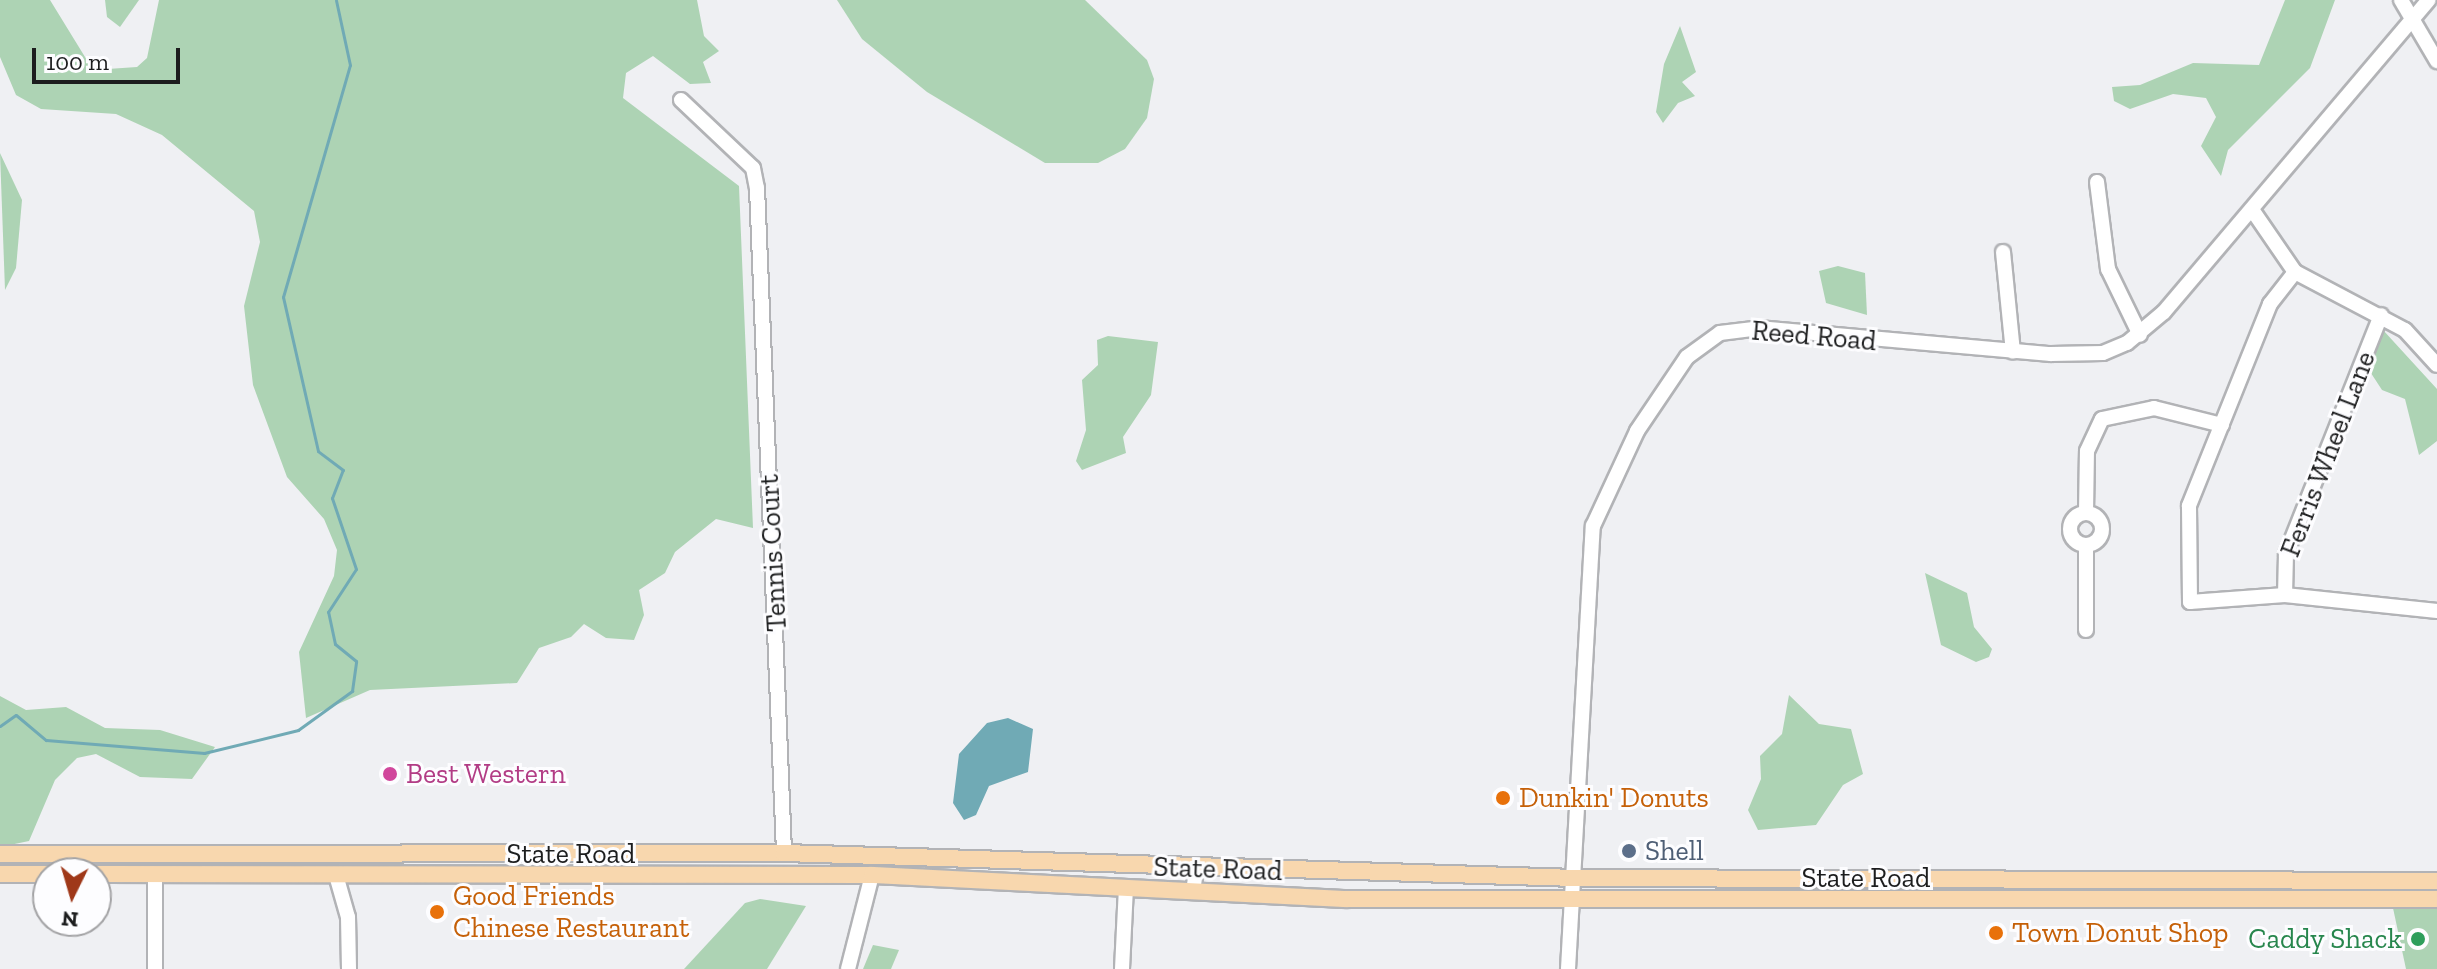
<!DOCTYPE html>
<style>
body{margin:0}
#map{position:relative;width:2437px;height:969px;overflow:hidden;background:#eff0f3;font-family:"Zilla Slab",serif}
div>[style]{position:absolute}
.green>*{inset:0;background:#add3b4}
.water>*{inset:0;background:#70aab5}
.stream>*{height:3px;margin:-1.5px;padding:0 1.5px;transform-origin:1.5px;border-radius:1.5px;background:#70aab5}
.roads{filter:drop-shadow(2px 0 #b2b3b6) drop-shadow(-2px 0 #b2b3b6) drop-shadow(0 2px #b2b3b6) drop-shadow(0 -2px #b2b3b6)}
.minor>*{height:14px;margin:-7px;padding:0 7px;transform-origin:7px;border-radius:7px;background:#fff}
.minor>.ring{margin:-7px;padding:0;box-sizing:content-box;background:none;border:14px solid #fff;border-radius:50%}
.major>*{height:16px;margin:-8px;padding:0 8px;transform-origin:8px;border-radius:8px;background:#f8d7ae}
.dots>*{width:22px;height:22px;translate:-50% -50%;box-sizing:border-box;border:4px solid #fdfdff;border-radius:50%}
span{translate:-50% -50%;white-space:nowrap;text-align:center;line-height:1.15;-webkit-text-stroke:6px #fdfdff;paint-order:stroke}
.street-label{font-size:28px;color:#1c1d1e}
.hotel-label{font-size:28px;color:#b23c85}
.left{translate:0 -50%;text-align:left}
.food-label{font-size:28px;color:#c56008}
.service-label{font-size:28px;color:#4e5e75}
.leisure-label{font-size:28px;color:#27864d}
.right{translate:-100% -50%;text-align:right}
.north{position:absolute;left:32px;top:857px;width:80px;height:80px;box-sizing:border-box;background:#fdfdff;border:2px solid #a3a3a5;border-radius:50%;rotate:185deg;font-size:22px;font-weight:700;line-height:32px;text-align:center;color:#1c1d1e}
.north::after{content:'';display:block;margin:auto;width:28px;height:36px;background:#9f3819;clip-path:polygon(50% 0,100% 100%,50% 72%,0 100%)}
.scale{position:absolute;left:32px;top:48px;width:148px;height:36px;box-sizing:border-box;border:4px solid #1c1d1e;border-top:0;padding-left:10px;font-size:24px;line-height:28px;white-space:nowrap;color:#1c1d1e;-webkit-text-stroke:6px #fdfdff;paint-order:stroke}
</style>
<div id="map">
<div class="green">
<div style="clip-path:polygon(0 0,50px 0,93px 70px,137px 67px,147px 58px,159px 0,697px 0,704px 36px,719px 51px,703px 62px,711px 83px,690px 84px,653px 56px,626px 73px,623px 98px,739px 186px,753px 528px,716px 519px,675px 552px,665px 573px,639px 590px,644px 615px,634px 640px,606px 638px,584px 624px,571px 637px,539px 648px,517px 683px,370px 690px,306px 718px,299px 652px,334px 576px,337px 550px,324px 519px,287px 477px,253px 385px,244px 306px,260px 242px,254px 211px,162px 135px,116px 114px,41px 109px,16px 95px,0 57px)"></div>
<div style="clip-path:polygon(105px 0,139px 0,120px 27px,107px 17px)"></div>
<div style="clip-path:polygon(837px 0,1085px 0,1147px 60px,1154px 79px,1147px 118px,1125px 149px,1098px 163px,1045px 163px,927px 92px,862px 39px)"></div>
<div style="clip-path:polygon(2285px 0,2335px 0,2310px 68px,2228px 150px,2221px 176px,2201px 146px,2216px 117px,2206px 98px,2173px 94px,2130px 109px,2114px 101px,2112px 87px,2140px 85px,2193px 63px,2259px 65px)"></div>
<div style="clip-path:polygon(1680px 26px,1696px 72px,1682px 82px,1695px 96px,1678px 103px,1663px 123px,1656px 112px,1664px 64px)"></div>
<div style="clip-path:polygon(0 153px,22px 200px,16px 268px,5px 290px)"></div>
<div style="clip-path:polygon(1838px 266px,1865px 273px,1867px 315px,1826px 303px,1819px 271px)"></div>
<div style="clip-path:polygon(2383px 330px,2437px 389px,2437px 441px,2419px 455px,2405px 399px,2382px 390px,2367px 367px)"></div>
<div style="clip-path:polygon(1108px 336px,1158px 342px,1151px 395px,1123px 437px,1126px 453px,1082px 470px,1076px 461px,1086px 430px,1082px 380px,1098px 365px,1097px 340px)"></div>
<div style="clip-path:polygon(1925px 573px,1967px 593px,1974px 627px,1992px 649px,1989px 657px,1976px 662px,1941px 645px)"></div>
<div style="clip-path:polygon(1789px 695px,1819px 724px,1851px 729px,1863px 774px,1843px 785px,1816px 825px,1758px 830px,1748px 810px,1761px 779px,1760px 756px,1782px 734px)"></div>
<div style="clip-path:polygon(0 696px,26px 710px,66px 707px,105px 728px,160px 730px,215px 747px,192px 779px,140px 777px,96px 754px,77px 758px,55px 780px,29px 841px,0 847px)"></div>
<div style="clip-path:polygon(760px 899px,806px 906px,767px 969px,684px 969px,745px 903px)"></div>
<div style="clip-path:polygon(2393px 908px,2437px 909px,2437px 969px,2406px 969px)"></div>
<div style="clip-path:polygon(873px 945px,899px 950px,891px 969px,863px 969px)"></div>
</div>
<div class="water">
<div style="clip-path:polygon(1008px 718px,1033px 729px,1028px 772px,989px 786px,976px 815px,964px 820px,953px 803px,959px 754px,987px 723px)"></div>
</div>
<div class="stream">
<div style="left:0;top:726px;width:19px;rotate:-35deg"></div>
<div style="left:16px;top:715px;width:39px;rotate:40deg"></div>
<div style="left:46px;top:740px;width:159px;rotate:4.7deg"></div>
<div style="left:204px;top:753px;width:97px;rotate:-13.7deg"></div>
<div style="left:298px;top:730px;width:67px;rotate:-35.8deg"></div>
<div style="left:352px;top:691px;width:30px;rotate:-82deg"></div>
<div style="left:356px;top:661px;width:27px;rotate:-141deg"></div>
<div style="left:335px;top:644px;width:33px;rotate:-102deg"></div>
<div style="left:328px;top:612px;width:51px;rotate:-56.9deg"></div>
<div style="left:356px;top:569px;width:75px;rotate:-108.7deg"></div>
<div style="left:332px;top:498px;width:30px;rotate:-69deg"></div>
<div style="left:343px;top:470px;width:31px;rotate:-143deg"></div>
<div style="left:318px;top:451px;width:158px;rotate:-102.8deg"></div>
<div style="left:283px;top:297px;width:241px;rotate:-73.9deg"></div>
<div style="left:350px;top:65px;width:66px;rotate:-102.2deg"></div>
</div>
<div class="roads">
<div class="minor">
<div style="left:2401px;top:0;width:71px;rotate:59.5deg"></div>
<div style="left:681px;top:100px;width:99px;rotate:43.4deg"></div>
<div style="left:753px;top:168px;width:20px;rotate:79deg"></div>
<div style="left:757px;top:188px;width:666px;rotate:87.67deg"></div>
<div style="left:2097px;top:182px;width:88px;rotate:82.8deg"></div>
<div style="left:2108px;top:269px;width:73px;rotate:64.1deg"></div>
<div style="left:2253px;top:211px;width:74px;rotate:55.5deg"></div>
<div style="left:2295px;top:272px;width:124px;rotate:27.8deg"></div>
<div style="left:2405px;top:330px;width:47px;rotate:47.6deg"></div>
<div style="left:2003px;top:252px;width:100px;rotate:84.3deg"></div>
<div style="left:2295px;top:272px;width:41px;rotate:128deg"></div>
<div style="left:2270px;top:304px;width:218px;rotate:111.9deg"></div>
<div style="left:2189px;top:506px;width:96px;rotate:89.4deg"></div>
<div style="left:2190px;top:602px;width:95px;rotate:-4.2deg"></div>
<div style="left:2285px;top:595px;width:153px;rotate:6deg"></div>
<div style="left:2086px;top:513px;width:62px;rotate:-89.1deg"></div>
<div style="left:2087px;top:451px;width:35px;rotate:-65deg"></div>
<div style="left:2102px;top:419px;width:53px;rotate:-11.9deg"></div>
<div style="left:2154px;top:408px;width:70px;rotate:14deg"></div>
<div class="ring" style="left:2070px;top:513px;width:18px;height:18px"></div>
<div style="left:2086px;top:545px;width:85px;rotate:90deg"></div>
<div style="left:2285px;top:595px;width:41px;rotate:-88.6deg"></div>
<div style="left:2286px;top:554px;width:257px;rotate:-68.3deg"></div>
<div style="left:336px;top:875px;width:44px;rotate:74.1deg"></div>
<div style="left:348px;top:917px;width:52px;rotate:88.9deg"></div>
<div style="left:1193px;top:892px;width:21px;rotate:-82deg"></div>
<div style="left:155px;top:969px;width:95px;rotate:-90deg"></div>
<div style="left:848px;top:969px;width:97px;rotate:-75.7deg"></div>
<div style="left:1122px;top:969px;width:81px;rotate:-87.2deg"></div>
<div style="left:1568px;top:969px;width:444px;rotate:-86.8deg"></div>
<div style="left:1593px;top:526px;width:105px;rotate:-65.1deg"></div>
<div style="left:1637px;top:431px;width:89px;rotate:-56deg"></div>
<div style="left:1687px;top:357px;width:41px;rotate:-36deg"></div>
<div style="left:1720px;top:333px;width:38px;rotate:-7deg"></div>
<div style="left:1758px;top:328px;width:294px;rotate:5.1deg"></div>
<div style="left:2051px;top:354px;width:52px;rotate:-1.1deg"></div>
<div style="left:2103px;top:353px;width:26px;rotate:-23deg"></div>
<div style="left:2127px;top:343px;width:48px;rotate:-40deg"></div>
<div style="left:2164px;top:312px;width:409px;rotate:-49.7deg"></div>
</div>
<div class="major">
<div style="left:0;top:854px;width:784px;rotate:-0.07deg"></div>
<div style="left:784px;top:853px;width:789px;rotate:1.81deg"></div>
<div style="left:1573px;top:878px;width:864px;rotate:0.2deg"></div>
<div style="left:0;top:874px;width:48px"></div>
<div style="left:96px;top:874px;width:776px;rotate:0.07deg"></div>
<div style="left:872px;top:875px;width:474px;rotate:2.9deg"></div>
<div style="left:1345px;top:899px;width:1092px"></div>
</div>
</div>
<div class="dots">
<div style="left:390px;top:774px;background:#d1479c"></div>
<div style="left:1503px;top:798px;background:#e8710a"></div>
<div style="left:1629px;top:851px;background:#5c6f8a"></div>
<div style="left:437px;top:912px;background:#e8710a"></div>
<div style="left:1996px;top:933px;background:#e8710a"></div>
<div style="left:2418px;top:939px;background:#2e9e5b"></div>
</div>
<div class="street-label">
<span style="left:1814px;top:336px;rotate:5deg">Reed Road</span>
<span style="left:2328px;top:454px;rotate:-69deg">Ferris Wheel Lane</span>
<span style="left:773px;top:553px;rotate:-93deg">Tennis Court</span>
<span style="left:571px;top:854px">State Road</span>
<span style="left:1218px;top:869px;rotate:2deg">State Road</span>
<span style="left:1866px;top:878px">State Road</span>
</div>
<div class="hotel-label">
<span class="left" style="left:406px;top:774px">Best Western</span>
</div>
<div class="food-label">
<span class="left" style="left:1519px;top:798px">Dunkin' Donuts</span>
<span class="left" style="left:453px;top:912px">Good Friends<br>Chinese Restaurant</span>
<span class="left" style="left:2012px;top:933px">Town Donut Shop</span>
</div>
<div class="service-label">
<span class="left" style="left:1645px;top:851px">Shell</span>
</div>
<div class="leisure-label">
<span class="right" style="left:2402px;top:939px">Caddy Shack</span>
</div>
<div class="north">N</div>
<div class="scale">100 m</div>
</div>
